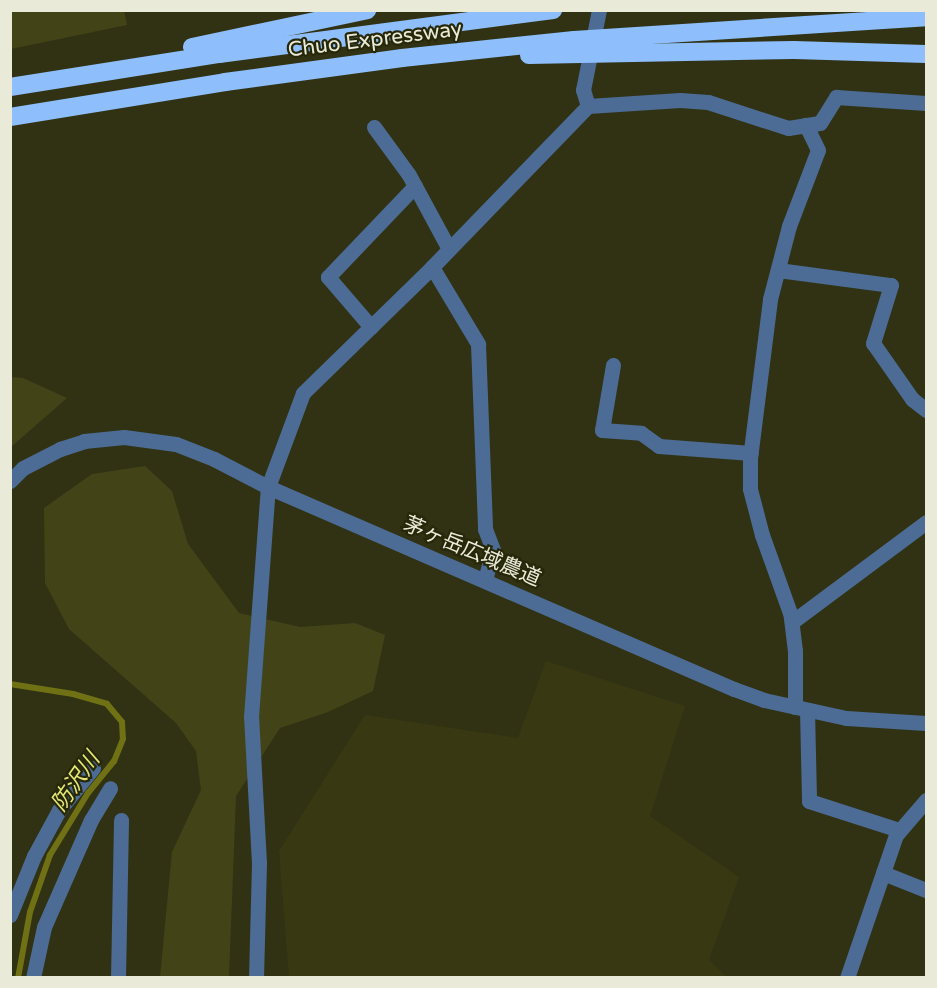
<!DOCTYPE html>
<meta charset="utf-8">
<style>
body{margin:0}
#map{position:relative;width:937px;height:988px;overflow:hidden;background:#303213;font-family:"Varela Round","Noto Sans JP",sans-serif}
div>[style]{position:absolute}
.built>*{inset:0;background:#383912}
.green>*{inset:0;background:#424418}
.stream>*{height:6px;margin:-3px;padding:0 3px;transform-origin:3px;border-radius:3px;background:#6f7114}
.minor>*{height:15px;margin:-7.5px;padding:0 7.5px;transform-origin:7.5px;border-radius:7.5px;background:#4c6c96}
.highway>*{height:18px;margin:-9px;padding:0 9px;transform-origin:9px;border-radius:9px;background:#8ebefb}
span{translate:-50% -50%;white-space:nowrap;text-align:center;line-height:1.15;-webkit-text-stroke:4.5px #272809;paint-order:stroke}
.street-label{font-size:21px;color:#e9ead8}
.water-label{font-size:22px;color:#e4e874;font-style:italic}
.frame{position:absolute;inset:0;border:12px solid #e9ead8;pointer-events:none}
</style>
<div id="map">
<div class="built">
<div style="clip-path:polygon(546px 661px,685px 706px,650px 816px,739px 877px,709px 960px,726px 977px,289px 977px,279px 851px,365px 715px,518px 738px)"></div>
</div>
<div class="green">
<div style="clip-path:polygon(11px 10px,124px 11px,127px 25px,11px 49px)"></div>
<div style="clip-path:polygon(11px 377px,23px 378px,67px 398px,11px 447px)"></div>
<div style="clip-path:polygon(145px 466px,172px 491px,188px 544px,239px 613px,300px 627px,355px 623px,385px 635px,373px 691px,328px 712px,280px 728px,236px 796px,229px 977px,160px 977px,172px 852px,201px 790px,196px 751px,176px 723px,69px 629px,45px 583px,44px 508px,92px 474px)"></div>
</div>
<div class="stream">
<div style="left:10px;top:684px;width:64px;rotate:9deg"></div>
<div style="left:73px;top:694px;width:35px;rotate:16deg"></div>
<div style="left:107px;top:704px;width:23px;rotate:50deg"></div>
<div style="left:122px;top:722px;width:17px;rotate:87deg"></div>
<div style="left:123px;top:739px;width:24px;rotate:112deg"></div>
<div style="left:114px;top:761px;width:41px;rotate:129.1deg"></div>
<div style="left:88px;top:793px;width:73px;rotate:121.5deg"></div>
<div style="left:50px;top:855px;width:60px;rotate:109.3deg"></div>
<div style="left:30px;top:912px;width:67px;rotate:100.3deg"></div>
</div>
<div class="minor">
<div style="left:588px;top:106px;width:92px;rotate:-3.7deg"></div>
<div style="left:680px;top:100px;width:28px;rotate:4deg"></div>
<div style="left:708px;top:102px;width:84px;rotate:18deg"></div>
<div style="left:788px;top:128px;width:32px;rotate:-9deg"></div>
<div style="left:820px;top:123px;width:31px;rotate:-58deg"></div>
<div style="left:836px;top:97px;width:90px;rotate:3.8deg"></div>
<div style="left:374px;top:127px;width:59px;rotate:53.9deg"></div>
<div style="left:409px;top:175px;width:84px;rotate:61.6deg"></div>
<div style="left:432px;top:267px;width:90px;rotate:59.1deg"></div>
<div style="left:478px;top:344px;width:185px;rotate:87.8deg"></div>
<div style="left:485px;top:529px;width:22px;rotate:69deg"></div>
<div style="left:493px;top:550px;width:31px;rotate:105deg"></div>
<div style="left:778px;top:270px;width:114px;rotate:7.6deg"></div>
<div style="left:891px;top:285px;width:61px;rotate:107.2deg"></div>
<div style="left:873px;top:343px;width:68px;rotate:55.1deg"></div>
<div style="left:912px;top:399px;width:18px;rotate:38deg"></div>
<div style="left:371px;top:327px;width:66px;rotate:-130.7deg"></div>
<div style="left:328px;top:277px;width:126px;rotate:-46.3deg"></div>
<div style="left:613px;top:365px;width:66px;rotate:99.6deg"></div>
<div style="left:602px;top:430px;width:39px;rotate:4deg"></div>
<div style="left:641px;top:433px;width:22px;rotate:36deg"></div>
<div style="left:659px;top:446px;width:92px;rotate:4.4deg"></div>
<div style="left:10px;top:481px;width:18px;rotate:-45deg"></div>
<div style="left:23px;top:468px;width:42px;rotate:-27.2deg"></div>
<div style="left:60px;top:449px;width:25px;rotate:-18deg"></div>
<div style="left:84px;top:441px;width:40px;rotate:-5.7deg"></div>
<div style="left:124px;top:437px;width:52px;rotate:7.7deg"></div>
<div style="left:176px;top:444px;width:41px;rotate:21.5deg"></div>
<div style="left:214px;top:459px;width:61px;rotate:27.4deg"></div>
<div style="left:268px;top:487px;width:508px;rotate:23.44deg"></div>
<div style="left:734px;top:689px;width:32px;rotate:20deg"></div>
<div style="left:764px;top:700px;width:84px;rotate:12.4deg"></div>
<div style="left:846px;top:718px;width:80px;rotate:3.6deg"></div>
<div style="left:792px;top:622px;width:167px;rotate:-36.7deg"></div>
<div style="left:795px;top:707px;width:56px;rotate:-90deg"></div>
<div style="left:795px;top:651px;width:38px;rotate:-97deg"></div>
<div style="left:790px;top:613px;width:83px;rotate:-109.7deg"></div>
<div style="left:762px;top:535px;width:48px;rotate:-104.6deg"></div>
<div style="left:750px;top:489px;width:31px;rotate:-90deg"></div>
<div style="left:750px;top:458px;width:160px;rotate:-82.8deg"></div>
<div style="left:770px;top:299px;width:75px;rotate:-75.4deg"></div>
<div style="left:789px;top:226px;width:81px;rotate:-69.1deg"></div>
<div style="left:818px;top:150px;width:28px;rotate:-116deg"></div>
<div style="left:807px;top:710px;width:91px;rotate:88.7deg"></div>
<div style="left:809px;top:801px;width:95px;rotate:17.9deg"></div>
<div style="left:883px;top:873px;width:46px;rotate:21.6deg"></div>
<div style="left:10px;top:915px;width:64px;rotate:-67.9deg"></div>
<div style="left:34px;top:856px;width:52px;rotate:-61.5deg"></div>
<div style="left:59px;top:810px;width:54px;rotate:-51deg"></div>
<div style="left:33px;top:978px;width:52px;rotate:-77.8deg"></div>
<div style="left:44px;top:927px;width:117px;rotate:-66.3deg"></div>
<div style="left:91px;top:820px;width:37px;rotate:-59deg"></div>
<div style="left:118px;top:978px;width:158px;rotate:-88.9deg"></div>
<div style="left:256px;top:978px;width:115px;rotate:-88.5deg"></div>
<div style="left:259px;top:863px;width:146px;rotate:-93.1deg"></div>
<div style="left:251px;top:717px;width:231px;rotate:-85.8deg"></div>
<div style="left:268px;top:487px;width:100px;rotate:-69.6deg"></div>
<div style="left:303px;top:393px;width:180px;rotate:-44.3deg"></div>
<div style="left:432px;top:267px;width:224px;rotate:-45.9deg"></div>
<div style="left:588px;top:106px;width:17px;rotate:-107deg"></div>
<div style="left:583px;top:90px;width:82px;rotate:-78.7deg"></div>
<div style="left:847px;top:978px;width:151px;rotate:-71.1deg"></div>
<div style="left:896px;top:835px;width:46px;rotate:-49.4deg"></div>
</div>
<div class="highway">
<div style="left:192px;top:47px;width:179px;rotate:-11.9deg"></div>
<div style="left:529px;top:55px;width:265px;rotate:-1.1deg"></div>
<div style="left:794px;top:50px;width:132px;rotate:1.7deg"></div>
<div style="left:10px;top:87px;width:212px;rotate:-9deg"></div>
<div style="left:219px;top:54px;width:337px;rotate:-7.5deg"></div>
<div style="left:10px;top:117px;width:218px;rotate:-9.2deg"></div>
<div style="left:225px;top:82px;width:179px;rotate:-7.7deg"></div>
<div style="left:402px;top:58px;width:173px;rotate:-6deg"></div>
<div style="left:574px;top:40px;width:353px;rotate:-3.7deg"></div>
</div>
<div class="street-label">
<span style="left:375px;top:40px;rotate:-7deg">Chuo Expressway</span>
<span style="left:472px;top:552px;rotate:23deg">茅ヶ岳広域農道</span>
</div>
<div class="water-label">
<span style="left:76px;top:782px;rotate:-55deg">防沢川</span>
</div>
<div class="frame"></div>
</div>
